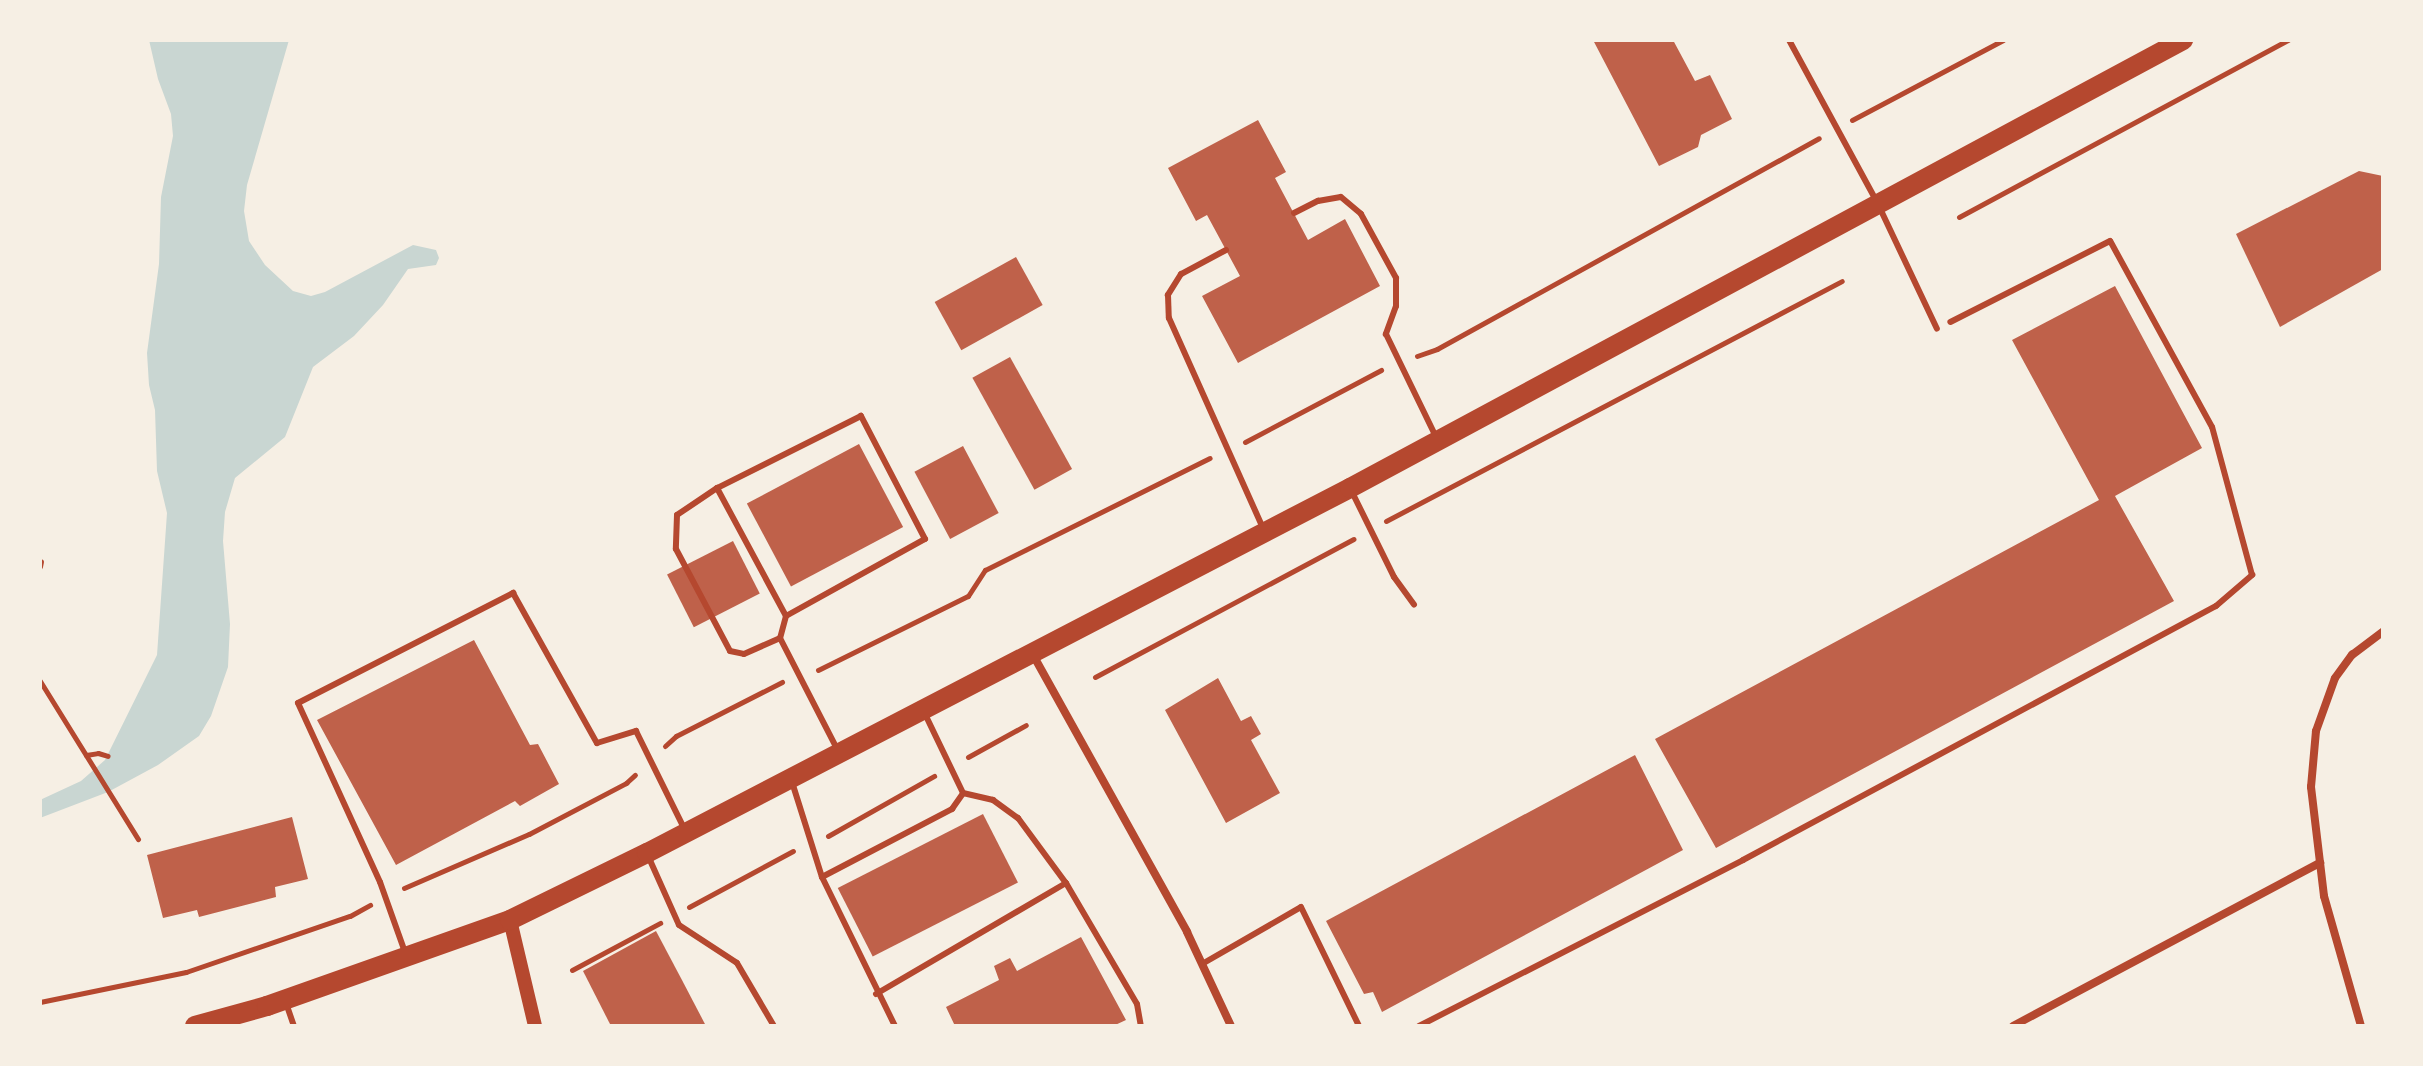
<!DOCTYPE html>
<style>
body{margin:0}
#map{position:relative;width:2423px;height:1066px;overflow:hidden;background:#f6efe4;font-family:Ubuntu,sans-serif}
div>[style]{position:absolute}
.water>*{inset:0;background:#c9d6d2}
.building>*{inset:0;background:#bf614a;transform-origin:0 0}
.path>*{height:5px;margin:-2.5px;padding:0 2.5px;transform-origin:2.5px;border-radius:2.5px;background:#b5482f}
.service>*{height:6px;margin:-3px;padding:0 3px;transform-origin:3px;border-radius:3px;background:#b5482f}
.minor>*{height:8px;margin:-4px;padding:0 4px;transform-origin:4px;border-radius:4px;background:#b5482f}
.tertiary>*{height:14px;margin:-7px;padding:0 7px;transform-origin:7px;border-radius:7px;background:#b5482f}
.primary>*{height:20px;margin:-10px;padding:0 10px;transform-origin:10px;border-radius:10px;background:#b5482f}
span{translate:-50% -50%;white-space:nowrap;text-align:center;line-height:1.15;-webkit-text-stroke:8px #f6efe4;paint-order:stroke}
.frame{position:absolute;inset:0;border:42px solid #f6efe4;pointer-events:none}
</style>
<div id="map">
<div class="water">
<div style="clip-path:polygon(149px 40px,289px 40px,247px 185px,244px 211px,249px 241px,265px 265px,293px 291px,311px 296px,325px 292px,413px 245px,436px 250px,439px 258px,436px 265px,408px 269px,383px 305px,354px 336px,313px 367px,285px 437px,235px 478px,225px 512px,223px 541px,230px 624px,228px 667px,211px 716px,199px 736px,158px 765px,108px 792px,40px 818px,40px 800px,81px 781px,105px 760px,157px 655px,167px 513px,157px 471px,155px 410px,149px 385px,147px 353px,159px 264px,161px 197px,173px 136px,171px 114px,158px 79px)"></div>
</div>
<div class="building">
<div style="clip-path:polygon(1593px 40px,1673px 40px,1695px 81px,1710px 75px,1732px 119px,1701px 135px,1698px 147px,1659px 166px)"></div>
<div style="clip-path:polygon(1258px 120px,1286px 172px,1275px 178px,1308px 240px,1345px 219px,1380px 286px,1238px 363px,1202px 296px,1240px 276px,1207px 215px,1196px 221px,1168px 168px)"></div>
<div style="clip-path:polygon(2359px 171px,2383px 176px,2383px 269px,2280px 327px,2236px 234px)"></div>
<div style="left:1016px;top:257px;width:55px;height:93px;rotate:61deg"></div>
<div style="clip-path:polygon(2115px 286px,2202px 448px,2115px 496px,2174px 601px,1716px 848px,1655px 739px,2099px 500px,2012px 340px)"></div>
<div style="left:1010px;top:357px;width:128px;height:43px;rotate:61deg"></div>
<div style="left:859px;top:444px;width:94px;height:127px;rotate:62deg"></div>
<div style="left:963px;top:446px;width:76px;height:55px;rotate:62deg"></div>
<div style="left:733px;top:541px;width:59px;height:74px;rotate:63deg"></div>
<div style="clip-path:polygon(474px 640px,530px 745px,538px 744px,559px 784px,520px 806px,515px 801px,396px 865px,317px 720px)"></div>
<div style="clip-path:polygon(1218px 678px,1241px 721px,1251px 716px,1261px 734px,1251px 740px,1280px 793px,1226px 823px,1165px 710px)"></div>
<div style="clip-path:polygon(1635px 755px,1683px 850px,1382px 1012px,1373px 992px,1364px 994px,1326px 921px)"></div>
<div style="left:983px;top:814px;width:77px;height:163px;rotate:63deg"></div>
<div style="clip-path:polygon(292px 817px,308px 879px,275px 887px,276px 897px,199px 917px,197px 910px,163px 918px,147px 855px)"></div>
<div style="clip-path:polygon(656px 931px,683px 982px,706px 1026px,611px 1026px,583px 971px)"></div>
<div style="clip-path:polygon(1081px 937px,1126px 1020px,1113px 1026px,955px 1026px,946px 1007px,999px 980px,994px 966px,1010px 958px,1017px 971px)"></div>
</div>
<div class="path">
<div style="left:1852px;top:120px;width:171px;rotate:-27.9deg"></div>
<div style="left:1959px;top:217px;width:374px;rotate:-28.3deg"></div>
<div style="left:1417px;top:356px;width:21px;rotate:-19deg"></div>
<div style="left:1437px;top:349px;width:436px;rotate:-28.9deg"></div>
<div style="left:1245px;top:442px;width:154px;rotate:-27.9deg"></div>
<div style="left:1386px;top:521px;width:515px;rotate:-27.76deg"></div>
<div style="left:818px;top:670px;width:167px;rotate:-26.3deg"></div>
<div style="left:968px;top:596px;width:31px;rotate:-57deg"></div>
<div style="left:985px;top:570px;width:251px;rotate:-26.5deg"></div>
<div style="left:1095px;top:677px;width:293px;rotate:-28.1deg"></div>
<div style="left:40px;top:681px;width:186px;rotate:58.2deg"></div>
<div style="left:665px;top:746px;width:15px;rotate:-42deg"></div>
<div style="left:676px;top:736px;width:119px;rotate:-27deg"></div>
<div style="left:86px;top:755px;width:12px;rotate:-9deg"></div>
<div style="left:98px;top:753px;width:10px;rotate:17deg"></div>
<div style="left:968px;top:757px;width:66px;rotate:-28.9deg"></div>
<div style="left:828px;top:836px;width:122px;rotate:-29.5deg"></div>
<div style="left:404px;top:888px;width:136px;rotate:-23.4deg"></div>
<div style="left:529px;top:834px;width:110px;rotate:-27.7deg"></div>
<div style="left:626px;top:783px;width:12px;rotate:-42deg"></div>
<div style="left:689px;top:907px;width:118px;rotate:-28.3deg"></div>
<div style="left:572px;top:970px;width:100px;rotate:-28.1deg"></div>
<div style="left:40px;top:1002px;width:149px;rotate:-11.6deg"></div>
<div style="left:186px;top:972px;width:173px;rotate:-18.9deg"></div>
<div style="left:350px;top:916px;width:23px;rotate:-29deg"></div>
</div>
<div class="service">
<div style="left:1789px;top:40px;width:184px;rotate:61.5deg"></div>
<div style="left:1877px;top:202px;width:140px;rotate:64.7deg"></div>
<div style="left:1294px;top:213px;width:27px;rotate:-27deg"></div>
<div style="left:1318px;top:201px;width:23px;rotate:-10deg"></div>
<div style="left:1341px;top:197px;width:26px;rotate:40deg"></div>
<div style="left:1361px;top:214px;width:73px;rotate:61.3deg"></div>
<div style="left:1396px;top:278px;width:28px;rotate:90deg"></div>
<div style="left:1396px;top:306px;width:30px;rotate:110deg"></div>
<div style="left:1386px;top:334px;width:114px;rotate:64.1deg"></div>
<div style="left:1226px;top:250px;width:51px;rotate:151.9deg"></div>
<div style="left:1181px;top:274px;width:25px;rotate:122deg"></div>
<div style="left:1168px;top:295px;width:23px;rotate:88deg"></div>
<div style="left:1169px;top:318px;width:230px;rotate:65.9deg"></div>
<div style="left:717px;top:488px;width:48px;rotate:146deg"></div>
<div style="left:677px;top:515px;width:34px;rotate:92deg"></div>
<div style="left:676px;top:549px;width:115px;rotate:62.1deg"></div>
<div style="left:730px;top:651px;width:14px;rotate:12deg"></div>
<div style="left:744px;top:654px;width:39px;rotate:-24deg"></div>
<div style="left:1352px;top:492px;width:95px;rotate:63.7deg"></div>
<div style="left:1394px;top:577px;width:34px;rotate:54deg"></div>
<div style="left:40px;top:567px;width:5px;rotate:-79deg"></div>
<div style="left:786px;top:616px;width:159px;rotate:-29deg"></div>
<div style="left:925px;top:539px;width:139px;rotate:-117.5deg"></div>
<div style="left:861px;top:416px;width:161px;rotate:153.4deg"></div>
<div style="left:717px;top:488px;width:145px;rotate:61.7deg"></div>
<div style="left:786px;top:616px;width:23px;rotate:105deg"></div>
<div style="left:780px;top:638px;width:125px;rotate:62.8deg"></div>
<div style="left:925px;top:714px;width:88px;rotate:64.3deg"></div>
<div style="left:963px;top:793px;width:31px;rotate:13deg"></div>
<div style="left:993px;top:800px;width:31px;rotate:36deg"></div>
<div style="left:1018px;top:818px;width:81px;rotate:53.6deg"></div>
<div style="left:1066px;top:883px;width:140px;rotate:59.6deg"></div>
<div style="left:1137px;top:1004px;width:22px;rotate:80deg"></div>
<div style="left:792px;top:782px;width:100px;rotate:72.5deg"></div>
<div style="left:822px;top:877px;width:166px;rotate:63.9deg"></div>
<div style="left:649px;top:858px;width:73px;rotate:65.9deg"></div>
<div style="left:679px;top:925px;width:69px;rotate:33.2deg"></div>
<div style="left:737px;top:963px;width:73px;rotate:59.6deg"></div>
<div style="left:822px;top:877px;width:147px;rotate:-27.6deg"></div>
<div style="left:952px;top:809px;width:19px;rotate:-55deg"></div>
<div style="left:406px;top:955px;width:77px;rotate:-109.6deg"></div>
<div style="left:380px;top:882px;width:197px;rotate:-114.6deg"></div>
<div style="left:298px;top:703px;width:242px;rotate:-27.1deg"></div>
<div style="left:513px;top:593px;width:172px;rotate:60.8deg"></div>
<div style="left:597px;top:743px;width:41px;rotate:-17.1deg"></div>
<div style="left:636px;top:731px;width:110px;rotate:63.7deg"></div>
<div style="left:1202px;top:964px;width:114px;rotate:-29.9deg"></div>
<div style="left:1301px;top:907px;width:132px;rotate:64deg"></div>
<div style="left:876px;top:994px;width:220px;rotate:-30.3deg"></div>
<div style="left:286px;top:1003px;width:24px;rotate:71deg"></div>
<div style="left:1419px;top:1026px;width:364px;rotate:-27.1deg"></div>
<div style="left:1743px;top:860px;width:537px;rotate:-28.24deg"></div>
<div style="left:2216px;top:606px;width:48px;rotate:-40.7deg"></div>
<div style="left:2252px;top:575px;width:153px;rotate:-105.1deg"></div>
<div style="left:2212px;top:427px;width:212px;rotate:-118.7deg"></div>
<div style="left:2110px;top:241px;width:179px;rotate:153.1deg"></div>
</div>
<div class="minor">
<div style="left:1032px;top:653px;width:319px;rotate:60.9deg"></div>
<div style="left:1187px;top:932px;width:104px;rotate:64.9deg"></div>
<div style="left:2013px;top:1026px;width:348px;rotate:-28deg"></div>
<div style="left:2361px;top:1026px;width:135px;rotate:-105.9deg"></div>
<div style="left:2324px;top:896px;width:110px;rotate:-96.8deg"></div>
<div style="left:2311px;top:787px;width:56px;rotate:-84.9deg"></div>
<div style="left:2316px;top:731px;width:56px;rotate:-70.3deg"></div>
<div style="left:2335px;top:678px;width:29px;rotate:-54deg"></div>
<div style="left:2352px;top:655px;width:39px;rotate:-37deg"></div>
</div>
<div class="tertiary">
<div style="left:510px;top:920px;width:109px;rotate:76.7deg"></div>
</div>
<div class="primary">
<div style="left:195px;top:1026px;width:75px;rotate:-15.5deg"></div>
<div style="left:267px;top:1006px;width:258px;rotate:-19.5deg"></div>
<div style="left:510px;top:920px;width:153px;rotate:-26.1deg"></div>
<div style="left:647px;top:853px;width:792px;rotate:-27.44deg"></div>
<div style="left:1350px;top:488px;width:946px;rotate:-28.27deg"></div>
</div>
<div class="frame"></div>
</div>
